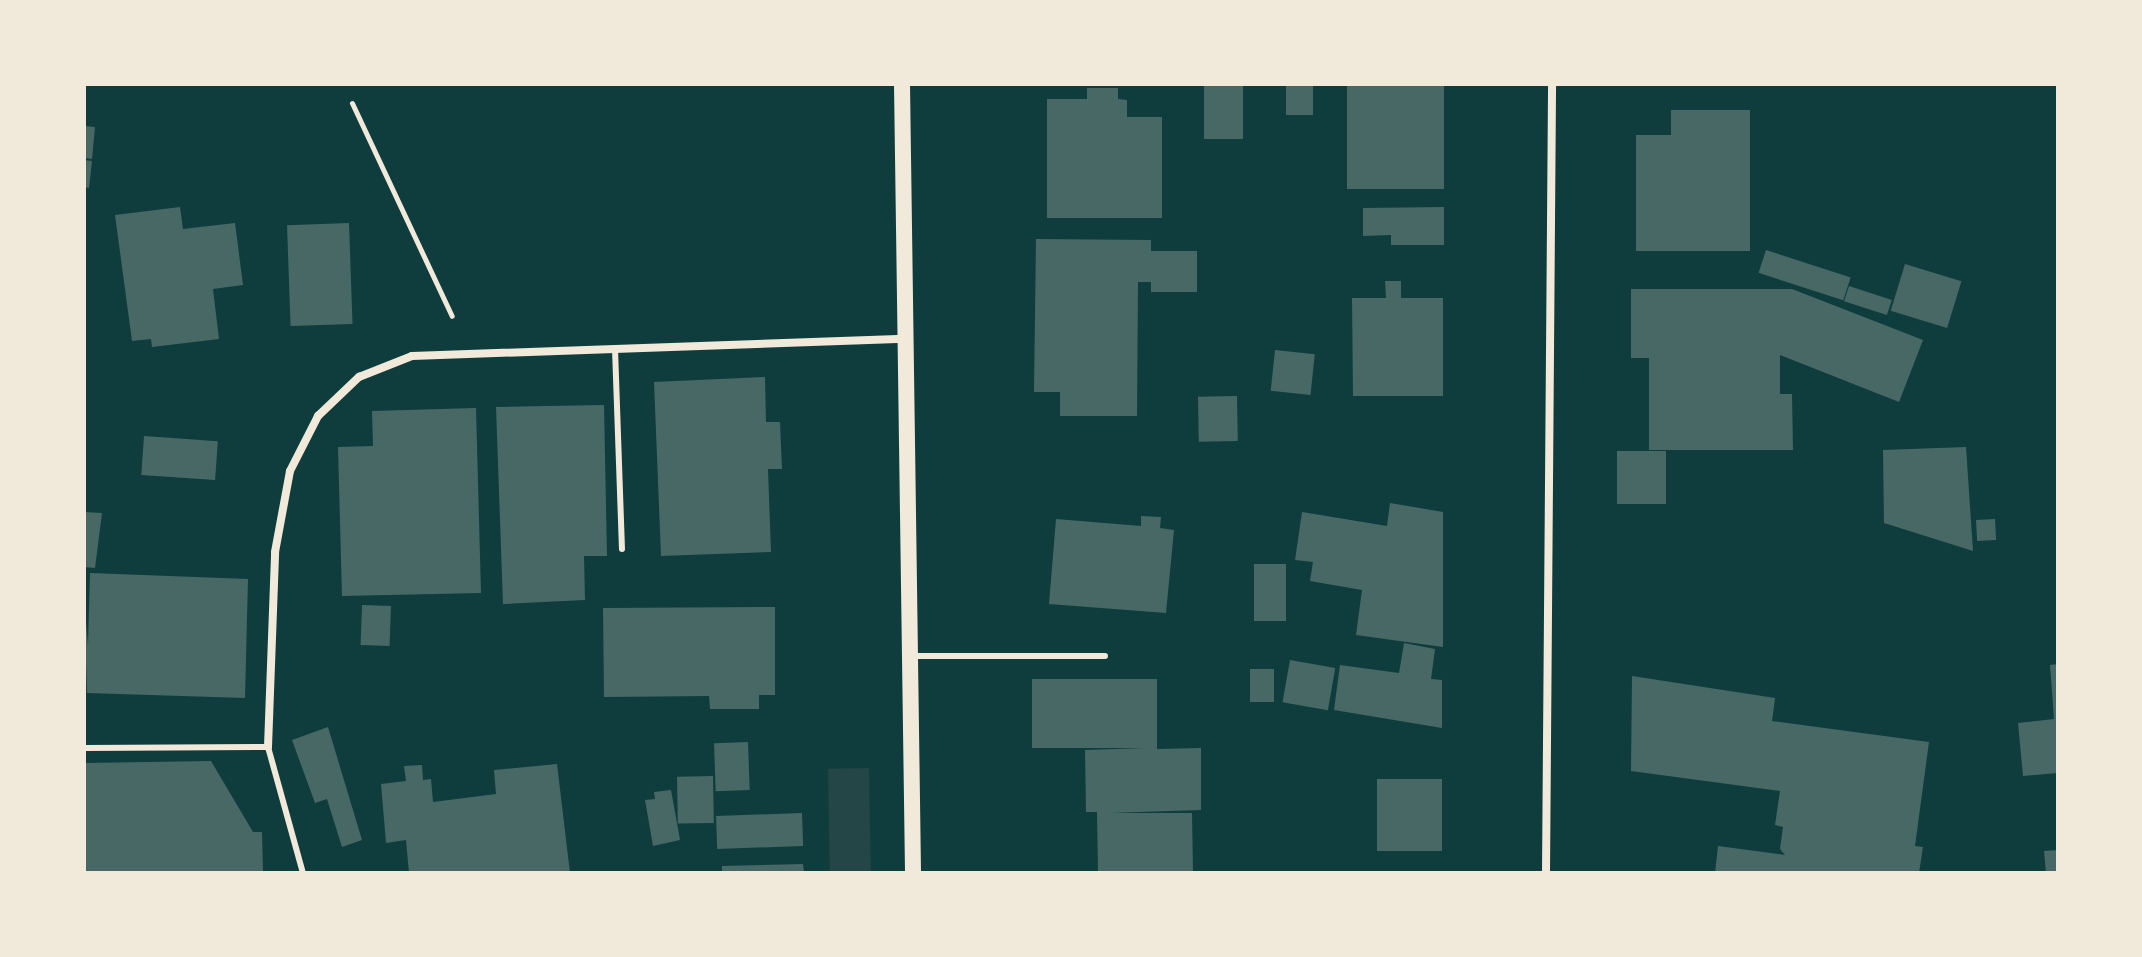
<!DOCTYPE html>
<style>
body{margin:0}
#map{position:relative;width:2142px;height:957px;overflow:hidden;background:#0f3d3e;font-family:Roboto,sans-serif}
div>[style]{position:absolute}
.green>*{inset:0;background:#244646;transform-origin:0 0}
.building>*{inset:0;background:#486865;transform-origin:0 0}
.path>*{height:5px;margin:-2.5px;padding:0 2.5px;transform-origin:2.5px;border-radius:2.5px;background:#f1e9da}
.service>*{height:6px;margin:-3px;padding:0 3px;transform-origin:3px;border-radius:3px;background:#f1e9da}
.minor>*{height:8px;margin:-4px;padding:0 4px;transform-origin:4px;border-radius:4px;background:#f1e9da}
.secondary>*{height:16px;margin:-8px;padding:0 8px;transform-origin:8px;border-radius:8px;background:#f1e9da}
span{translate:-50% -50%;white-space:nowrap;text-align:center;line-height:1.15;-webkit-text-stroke:8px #f1e9da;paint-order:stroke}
.frame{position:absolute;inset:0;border:86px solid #f1e9da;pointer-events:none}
</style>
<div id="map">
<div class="green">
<div style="left:869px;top:768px;width:105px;height:41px;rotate:89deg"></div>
</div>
<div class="building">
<div style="left:1204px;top:84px;width:39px;height:55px"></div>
<div style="left:1286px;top:84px;width:27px;height:31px"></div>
<div style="left:1347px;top:84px;width:97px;height:105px"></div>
<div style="clip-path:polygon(1087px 88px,1118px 88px,1118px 99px,1127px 100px,1127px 117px,1162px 117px,1162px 218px,1047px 218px,1047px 99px,1087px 99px)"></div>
<div style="clip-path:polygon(1671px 110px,1750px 110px,1750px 251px,1636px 251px,1636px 135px,1671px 135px)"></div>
<div style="clip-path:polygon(84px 126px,95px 127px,92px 159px,84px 158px)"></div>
<div style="clip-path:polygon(84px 160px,92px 161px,89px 188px,84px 187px)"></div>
<div style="clip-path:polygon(180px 207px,183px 229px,235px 223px,243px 285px,213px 289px,219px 339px,152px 347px,151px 339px,132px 341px,115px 215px)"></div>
<div style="clip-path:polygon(1444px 207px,1444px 245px,1391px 245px,1391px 235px,1363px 236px,1363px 208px)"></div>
<div style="left:349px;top:223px;width:101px;height:62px;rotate:88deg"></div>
<div style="clip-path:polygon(1036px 239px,1151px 240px,1151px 251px,1197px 251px,1197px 292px,1151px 292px,1151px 282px,1138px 282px,1137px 416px,1060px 416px,1060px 392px,1034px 392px)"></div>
<div style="left:1766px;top:250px;width:89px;height:24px;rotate:18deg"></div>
<div style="left:1905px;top:264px;width:59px;height:49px;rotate:17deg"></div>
<div style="clip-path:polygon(1385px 281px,1401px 281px,1401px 298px,1443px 298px,1443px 396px,1353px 396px,1352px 298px,1386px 298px)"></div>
<div style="left:1849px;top:286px;width:45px;height:16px;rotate:18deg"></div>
<div style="clip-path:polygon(1631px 289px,1792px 289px,1923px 340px,1899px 402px,1780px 355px,1780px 394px,1792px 394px,1793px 450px,1649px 450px,1649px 358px,1631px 358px)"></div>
<div style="left:1275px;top:350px;width:40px;height:41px;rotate:6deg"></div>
<div style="clip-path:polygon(765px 377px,766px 422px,780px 422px,781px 446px,782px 469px,768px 469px,771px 552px,661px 556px,654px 382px)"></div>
<div style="left:1237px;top:396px;width:45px;height:39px;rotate:89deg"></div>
<div style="clip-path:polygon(604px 405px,607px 556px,584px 556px,585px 600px,503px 604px,496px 407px)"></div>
<div style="clip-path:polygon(476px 408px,481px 593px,342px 596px,338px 447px,373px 446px,372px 411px)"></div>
<div style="left:144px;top:436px;width:74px;height:39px;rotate:4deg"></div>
<div style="clip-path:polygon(1966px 447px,1973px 551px,1884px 523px,1883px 450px)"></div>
<div style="left:1666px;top:451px;width:53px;height:49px;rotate:90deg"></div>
<div style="clip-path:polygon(1390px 503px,1443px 512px,1443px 647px,1356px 635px,1362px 590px,1310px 581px,1313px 562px,1295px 560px,1302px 512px,1387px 526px)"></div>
<div style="clip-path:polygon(84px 512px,102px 513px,95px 568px,84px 567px)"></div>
<div style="clip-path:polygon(1141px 516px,1161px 517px,1160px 528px,1174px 530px,1166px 613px,1049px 604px,1056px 519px,1141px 526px)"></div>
<div style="left:1995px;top:519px;width:21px;height:19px;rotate:87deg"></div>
<div style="left:1254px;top:564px;width:32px;height:57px"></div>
<div style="clip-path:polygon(90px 573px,248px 579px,245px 698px,87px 693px,84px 599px,88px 645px)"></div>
<div style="left:362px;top:605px;width:29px;height:40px;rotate:2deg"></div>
<div style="clip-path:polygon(775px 607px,775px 695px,759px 695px,759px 709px,710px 709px,709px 696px,604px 697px,603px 608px)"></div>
<div style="clip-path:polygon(1404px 643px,1435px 649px,1431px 679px,1442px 680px,1442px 728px,1334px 710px,1340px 665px,1399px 673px)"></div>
<div style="left:1290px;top:660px;width:46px;height:43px;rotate:10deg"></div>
<div style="clip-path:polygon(2058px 664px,2058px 773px,2023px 776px,2018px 723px,2054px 719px,2050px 665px)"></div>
<div style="left:1250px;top:669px;width:24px;height:33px"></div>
<div style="clip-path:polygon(1632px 676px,1775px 698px,1772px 721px,1929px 742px,1915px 846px,1923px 847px,1919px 873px,1715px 873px,1718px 846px,1785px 855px,1780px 849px,1783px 827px,1775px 825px,1780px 791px,1631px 771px)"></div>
<div style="clip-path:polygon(1032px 679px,1157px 679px,1157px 749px,1201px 748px,1201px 810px,1109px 813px,1192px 813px,1193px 873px,1098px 873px,1097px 812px,1086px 812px,1085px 750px,1145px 748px,1032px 748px)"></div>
<div style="clip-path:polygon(328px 727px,362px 840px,342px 847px,327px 799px,315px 803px,292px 740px)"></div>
<div style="left:748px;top:742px;width:48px;height:34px;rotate:88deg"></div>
<div style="clip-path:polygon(211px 761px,253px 832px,262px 832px,263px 873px,84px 873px,84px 763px)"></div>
<div style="clip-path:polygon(557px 764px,570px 873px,409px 873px,406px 840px,386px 843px,381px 784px,406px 781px,404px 766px,422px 765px,423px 780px,431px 779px,433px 802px,496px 794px,494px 770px)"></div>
<div style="left:713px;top:776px;width:47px;height:36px;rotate:89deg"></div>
<div style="left:1377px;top:779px;width:65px;height:72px"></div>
<div style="clip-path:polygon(671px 790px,680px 840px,653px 846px,645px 800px,655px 799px,654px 792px)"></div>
<div style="left:802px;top:813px;width:33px;height:86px;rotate:88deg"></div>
<div style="clip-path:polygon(2058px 850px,2058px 873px,2046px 873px,2044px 851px)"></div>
<div style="clip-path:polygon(803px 864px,804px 873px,722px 873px,722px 866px)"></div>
</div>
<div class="path">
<div style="left:352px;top:103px;width:235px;rotate:64.9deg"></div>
</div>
<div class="service">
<div style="left:615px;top:349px;width:200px;rotate:88deg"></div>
<div style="left:914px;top:656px;width:191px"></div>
<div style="left:84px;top:748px;width:184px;rotate:-0.3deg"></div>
<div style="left:268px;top:747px;width:131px;rotate:74.5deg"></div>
</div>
<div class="minor">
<div style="left:268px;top:747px;width:195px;rotate:-87.9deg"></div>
<div style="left:275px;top:552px;width:82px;rotate:-79.5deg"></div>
<div style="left:290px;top:471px;width:62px;rotate:-63deg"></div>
<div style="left:318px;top:416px;width:57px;rotate:-43.6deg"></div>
<div style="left:359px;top:377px;width:57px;rotate:-21.6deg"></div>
<div style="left:412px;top:356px;width:493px;rotate:-2deg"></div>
<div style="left:1546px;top:873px;width:789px;rotate:-89.56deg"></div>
</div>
<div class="secondary">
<div style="left:902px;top:84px;width:789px;rotate:89.2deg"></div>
</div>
<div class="frame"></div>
</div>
